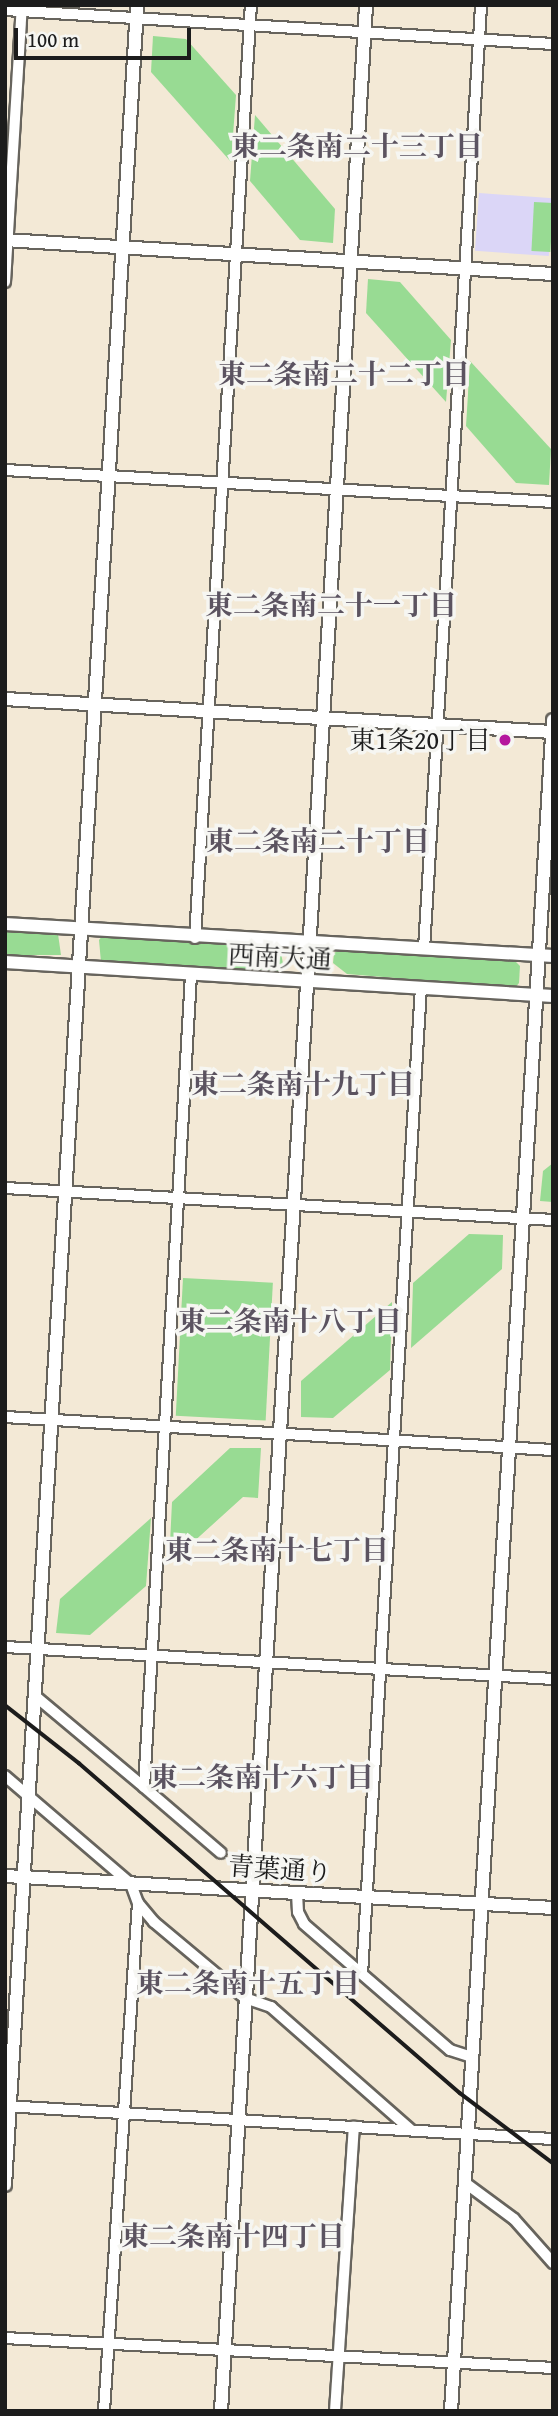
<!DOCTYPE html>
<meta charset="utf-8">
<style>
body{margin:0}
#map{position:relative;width:558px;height:2416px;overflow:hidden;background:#f3e9d6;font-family:"Gentium Book Plus","Noto Serif JP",serif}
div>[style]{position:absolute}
.built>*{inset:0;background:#dbd6f7;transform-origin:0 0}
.green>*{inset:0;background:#98db93;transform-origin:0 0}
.roads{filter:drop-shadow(2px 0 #67645d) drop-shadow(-2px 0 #67645d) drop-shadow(0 2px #67645d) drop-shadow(0 -2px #67645d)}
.minor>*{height:10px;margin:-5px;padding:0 5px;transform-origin:5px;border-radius:5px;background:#fff}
.tertiary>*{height:12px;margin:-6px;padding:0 6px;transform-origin:6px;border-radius:6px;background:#fff}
.rail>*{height:3.5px;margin:-1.75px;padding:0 1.75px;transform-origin:1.75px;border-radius:1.75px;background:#1c1c1c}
.dots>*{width:19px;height:19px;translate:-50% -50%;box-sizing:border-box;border:4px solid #f6f6f2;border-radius:50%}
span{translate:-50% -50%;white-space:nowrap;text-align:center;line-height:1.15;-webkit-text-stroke:7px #f6f6f2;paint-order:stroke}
.poi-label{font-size:26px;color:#1c1c1c}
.right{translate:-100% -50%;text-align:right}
.street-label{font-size:26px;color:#1c1c1c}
.neighbourhood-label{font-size:28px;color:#5b5360;font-weight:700}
.frame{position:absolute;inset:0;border:7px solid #1c1c1c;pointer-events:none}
.scale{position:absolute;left:14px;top:28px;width:177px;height:32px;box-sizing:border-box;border:4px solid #1c1c1c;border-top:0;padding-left:9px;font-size:21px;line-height:24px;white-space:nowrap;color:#1c1c1c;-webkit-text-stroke:5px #f6f6f2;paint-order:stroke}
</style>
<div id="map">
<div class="built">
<div style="left:479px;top:193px;width:74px;height:58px;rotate:4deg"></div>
</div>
<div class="green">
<div style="clip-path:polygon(153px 36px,186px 39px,236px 95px,231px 162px,151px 72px)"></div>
<div style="clip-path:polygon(255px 115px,335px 209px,333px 243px,300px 240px,250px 181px)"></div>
<div style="left:534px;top:202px;width:19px;height:49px;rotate:3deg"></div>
<div style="clip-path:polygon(368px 279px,400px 282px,451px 340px,446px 402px,366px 313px)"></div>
<div style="clip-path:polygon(470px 361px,551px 449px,549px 485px,516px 483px,466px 426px)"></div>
<div style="clip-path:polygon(5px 930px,58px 934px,61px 955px,5px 955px)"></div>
<div style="clip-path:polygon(103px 935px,213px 943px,281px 953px,284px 969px,278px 974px,101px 962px,99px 940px)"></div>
<div style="clip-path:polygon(340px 950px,515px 961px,520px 966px,519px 983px,515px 988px,347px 974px,333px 963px,334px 953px)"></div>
<div style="clip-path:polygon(553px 1163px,553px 1202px,540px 1201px,543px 1171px)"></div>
<div style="clip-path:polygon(469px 1234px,503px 1235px,502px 1269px,411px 1348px,413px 1283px)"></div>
<div style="left:183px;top:1278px;width:90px;height:138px;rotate:3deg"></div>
<div style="clip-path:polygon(392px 1302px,390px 1370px,333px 1418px,301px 1417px,301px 1381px)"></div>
<div style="clip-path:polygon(230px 1448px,261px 1448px,258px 1498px,243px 1497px,169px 1564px,172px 1502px)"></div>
<div style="clip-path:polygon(151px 1518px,146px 1586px,90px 1635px,56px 1633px,60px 1599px)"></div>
</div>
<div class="roads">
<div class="minor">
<div style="left:5px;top:10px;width:549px;rotate:3.55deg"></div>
<div style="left:5px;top:282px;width:278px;rotate:-86.5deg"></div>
<div style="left:5px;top:470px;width:549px;rotate:3.34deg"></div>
<div style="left:195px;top:938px;width:935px;rotate:-86.57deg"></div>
<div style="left:424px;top:949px;width:946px;rotate:-86.54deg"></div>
<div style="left:191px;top:975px;width:813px;rotate:93.31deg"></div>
<div style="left:144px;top:1787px;width:101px;rotate:40.6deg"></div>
<div style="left:5px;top:1188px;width:549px;rotate:3.34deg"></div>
<div style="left:5px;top:1417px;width:549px;rotate:3.45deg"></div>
<div style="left:5px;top:1647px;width:549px;rotate:3.34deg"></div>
<div style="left:34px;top:1695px;width:143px;rotate:39.9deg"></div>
<div style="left:5px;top:1776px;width:166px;rotate:40.6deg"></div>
<div style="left:131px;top:1884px;width:20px;rotate:70deg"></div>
<div style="left:138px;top:1903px;width:25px;rotate:50deg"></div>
<div style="left:154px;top:1922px;width:119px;rotate:39.9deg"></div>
<div style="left:245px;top:1998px;width:28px;rotate:19deg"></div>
<div style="left:271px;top:2007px;width:186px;rotate:41.3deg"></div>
<div style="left:297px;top:1893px;width:19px;rotate:87deg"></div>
<div style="left:298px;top:1912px;width:13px;rotate:63deg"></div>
<div style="left:304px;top:1924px;width:193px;rotate:40.8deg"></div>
<div style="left:450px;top:2050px;width:23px;rotate:18deg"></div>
<div style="left:362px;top:1974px;width:988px;rotate:-86.58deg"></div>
<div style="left:5px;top:2106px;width:549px;rotate:3.45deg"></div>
<div style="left:464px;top:2182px;width:62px;rotate:36.5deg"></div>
<div style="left:514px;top:2219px;width:59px;rotate:48.4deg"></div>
<div style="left:5px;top:2338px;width:549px;rotate:3.13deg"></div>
<div style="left:104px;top:2411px;width:509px;rotate:-86.17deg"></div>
<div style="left:335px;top:2411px;width:285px;rotate:-86.2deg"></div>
</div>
<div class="tertiary">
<div style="left:5px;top:240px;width:549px;rotate:3.55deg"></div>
<div style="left:5px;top:699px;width:549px;rotate:3.45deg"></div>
<div style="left:5px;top:924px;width:549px;rotate:3.34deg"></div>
<div style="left:5px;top:962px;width:549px;rotate:3.55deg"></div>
<div style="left:5px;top:1876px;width:549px;rotate:3.34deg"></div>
<div style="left:5px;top:2185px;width:2184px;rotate:-86.53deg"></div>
<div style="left:221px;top:2411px;width:2410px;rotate:-86.55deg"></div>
<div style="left:451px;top:2411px;width:1694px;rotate:-86.55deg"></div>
</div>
</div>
<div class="rail">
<div style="left:5px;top:1705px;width:94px;rotate:38.1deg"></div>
<div style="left:79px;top:1763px;width:504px;rotate:40.9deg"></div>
<div style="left:460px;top:2093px;width:116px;rotate:37deg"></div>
</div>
<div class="dots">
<div style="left:505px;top:740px;background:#b5179e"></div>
</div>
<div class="poi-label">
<span class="right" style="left:491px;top:740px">東1条20丁目</span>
</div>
<div class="street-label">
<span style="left:280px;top:957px;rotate:3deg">西南大通</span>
<span style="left:280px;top:1869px;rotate:4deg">青葉通り</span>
</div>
<div class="neighbourhood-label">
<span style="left:357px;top:146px">東二条南二十三丁目</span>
<span style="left:344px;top:374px">東二条南二十二丁目</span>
<span style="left:331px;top:605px">東二条南二十一丁目</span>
<span style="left:318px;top:841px">東二条南二十丁目</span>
<span style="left:303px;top:1084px">東二条南十九丁目</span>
<span style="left:290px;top:1321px">東二条南十八丁目</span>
<span style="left:277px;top:1550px">東二条南十七丁目</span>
<span style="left:262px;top:1777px">東二条南十六丁目</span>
<span style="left:248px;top:1983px">東二条南十五丁目</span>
<span style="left:233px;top:2236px">東二条南十四丁目</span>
</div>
<div class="frame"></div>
<div class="scale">100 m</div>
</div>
